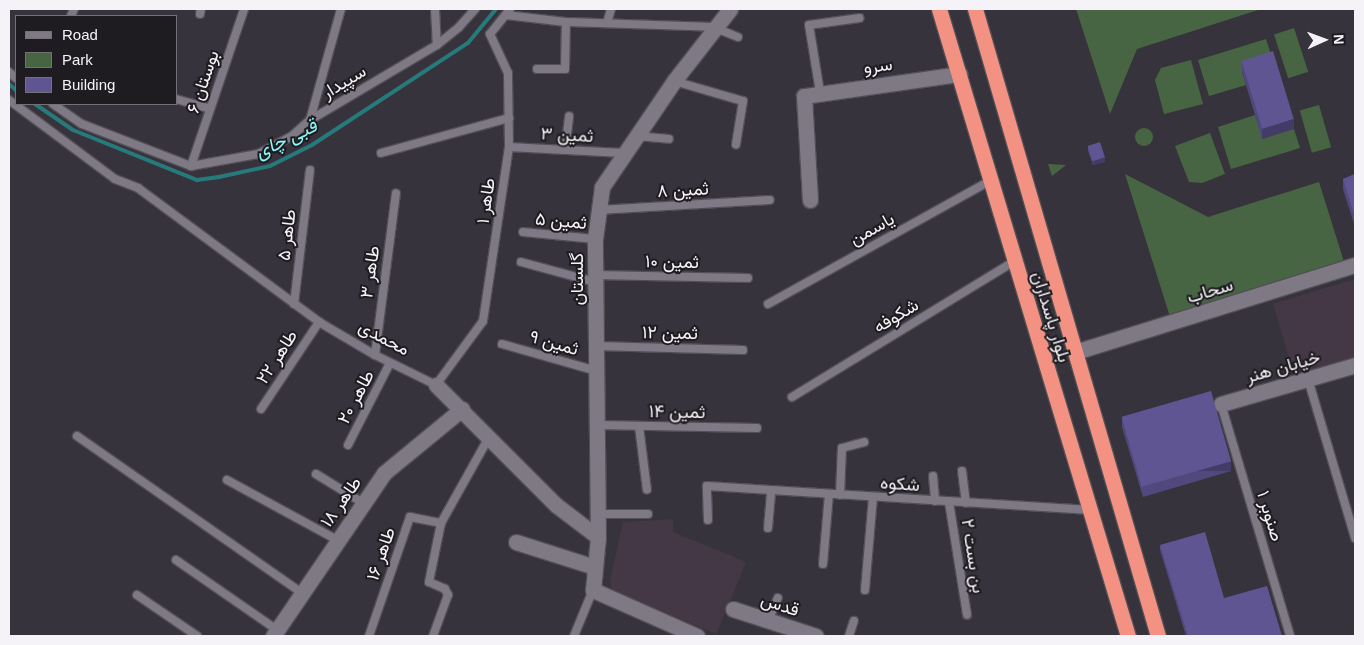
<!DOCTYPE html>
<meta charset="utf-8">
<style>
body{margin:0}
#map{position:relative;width:1364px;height:645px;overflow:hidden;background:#37333c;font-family:Helvetica,Vazirmatn,sans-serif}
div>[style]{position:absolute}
.education>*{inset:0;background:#453846}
.green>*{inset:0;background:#476542;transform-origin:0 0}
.round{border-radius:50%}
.stream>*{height:4px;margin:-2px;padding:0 2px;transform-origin:2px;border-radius:2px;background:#277a7c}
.roads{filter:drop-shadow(1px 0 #524f56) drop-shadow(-1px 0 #524f56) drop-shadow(0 1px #524f56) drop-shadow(0 -1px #524f56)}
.lane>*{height:8px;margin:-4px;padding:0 4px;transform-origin:4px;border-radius:4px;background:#7e7984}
.street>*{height:15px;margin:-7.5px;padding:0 7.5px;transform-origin:7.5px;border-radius:7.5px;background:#7e7984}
.highway>*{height:15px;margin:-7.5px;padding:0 7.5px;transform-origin:7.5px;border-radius:7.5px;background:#f39282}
.wall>*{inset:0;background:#51497e}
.shaded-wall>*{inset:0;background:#423c66;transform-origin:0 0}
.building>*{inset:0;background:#5e5592;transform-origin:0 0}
span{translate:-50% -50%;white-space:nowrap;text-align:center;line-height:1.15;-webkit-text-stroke:4px #1e1c20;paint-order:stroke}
.street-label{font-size:18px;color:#f5f2f8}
.water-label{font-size:19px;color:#8af9fa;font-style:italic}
.frame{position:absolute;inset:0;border:10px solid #f5f2f8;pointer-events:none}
.legend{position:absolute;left:15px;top:15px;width:162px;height:90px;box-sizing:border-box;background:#1e1c20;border:1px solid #747276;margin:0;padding:6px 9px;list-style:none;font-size:15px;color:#f5f2f8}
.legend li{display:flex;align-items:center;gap:10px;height:25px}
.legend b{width:25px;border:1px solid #747276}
.north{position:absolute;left:1299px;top:15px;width:50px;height:50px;-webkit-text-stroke:4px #1e1c20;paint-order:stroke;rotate:88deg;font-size:14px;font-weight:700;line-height:20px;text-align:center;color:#f5f2f8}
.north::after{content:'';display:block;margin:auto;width:18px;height:22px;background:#f5f2f8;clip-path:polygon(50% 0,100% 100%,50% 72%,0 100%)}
</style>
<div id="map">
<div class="education">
<div style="clip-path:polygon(1355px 279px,1355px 362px,1296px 381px,1273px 304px)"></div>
<div style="clip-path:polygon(673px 519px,673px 532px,746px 562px,716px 634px,612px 590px,610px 580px,623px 522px)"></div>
</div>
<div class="green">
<div style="clip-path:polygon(1076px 9px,1261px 9px,1137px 49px,1110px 114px)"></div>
<div style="left:1294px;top:28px;width:46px;height:21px;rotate:72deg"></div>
<div style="clip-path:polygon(1266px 39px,1273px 61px,1242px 71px,1246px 85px,1209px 96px,1198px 60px)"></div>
<div style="clip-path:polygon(1191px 60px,1203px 104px,1164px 114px,1155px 80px,1161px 68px)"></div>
<div style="left:1319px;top:105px;width:44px;height:20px;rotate:74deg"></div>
<div style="clip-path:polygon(1255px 115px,1263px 138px,1294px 129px,1300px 148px,1231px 169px,1218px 127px)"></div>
<div class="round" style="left:1135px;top:128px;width:18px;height:18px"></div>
<div style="clip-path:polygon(1210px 133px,1225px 174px,1202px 183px,1189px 182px,1175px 146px)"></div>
<div style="clip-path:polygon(1048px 164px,1066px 165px,1052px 176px)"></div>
<div style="clip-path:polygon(1125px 174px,1208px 217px,1319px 182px,1345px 265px,1171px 320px)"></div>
</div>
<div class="stream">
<div style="left:9px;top:84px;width:9px;rotate:41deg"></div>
<div style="left:35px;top:104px;width:46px;rotate:34.4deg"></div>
<div style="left:73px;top:130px;width:134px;rotate:22deg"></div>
<div style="left:197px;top:180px;width:22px;rotate:-8deg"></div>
<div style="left:219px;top:177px;width:52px;rotate:-12.2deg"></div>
<div style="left:270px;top:166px;width:47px;rotate:-26.6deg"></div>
<div style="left:312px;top:145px;width:186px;rotate:-33.2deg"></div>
<div style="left:468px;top:43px;width:44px;rotate:-50.5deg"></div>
</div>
<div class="roads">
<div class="lane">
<div style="left:435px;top:9px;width:36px;rotate:87deg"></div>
<div style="left:200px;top:14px;width:5px;rotate:-79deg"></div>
<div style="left:506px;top:15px;width:60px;rotate:6.7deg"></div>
<div style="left:566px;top:22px;width:147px;rotate:1.9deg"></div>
<div style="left:713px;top:27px;width:27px;rotate:22deg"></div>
<div style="left:71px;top:16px;width:8px;rotate:-67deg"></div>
<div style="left:607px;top:23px;width:15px;rotate:-74deg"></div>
<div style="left:537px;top:69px;width:28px"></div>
<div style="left:565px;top:69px;width:47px;rotate:-88.8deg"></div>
<div style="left:9px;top:72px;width:9px;rotate:41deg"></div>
<div style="left:674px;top:81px;width:72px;rotate:16.2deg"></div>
<div style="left:743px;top:101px;width:44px;rotate:99.2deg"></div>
<div style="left:820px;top:92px;width:68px;rotate:-99.3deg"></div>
<div style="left:809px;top:25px;width:51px;rotate:-7.8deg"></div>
<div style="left:176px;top:99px;width:35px;rotate:16deg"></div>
<div style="left:9px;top:100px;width:132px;rotate:36.7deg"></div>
<div style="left:115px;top:179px;width:25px;rotate:21deg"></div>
<div style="left:138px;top:188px;width:225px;rotate:36.5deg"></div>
<div style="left:319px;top:322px;width:65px;rotate:30.5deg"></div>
<div style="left:375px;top:355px;width:68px;rotate:26.2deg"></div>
<div style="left:436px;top:385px;width:79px;rotate:-53.7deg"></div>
<div style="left:483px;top:321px;width:176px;rotate:-81.5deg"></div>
<div style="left:509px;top:147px;width:74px;rotate:-90.8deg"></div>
<div style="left:508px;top:73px;width:43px;rotate:-114.8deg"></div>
<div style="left:490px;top:34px;width:32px;rotate:-51deg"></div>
<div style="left:53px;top:104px;width:35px;rotate:35deg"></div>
<div style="left:82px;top:124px;width:117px;rotate:21.1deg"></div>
<div style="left:191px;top:166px;width:68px;rotate:-10.2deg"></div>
<div style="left:258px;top:154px;width:38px;rotate:-28deg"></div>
<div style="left:292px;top:136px;width:24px;rotate:-42deg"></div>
<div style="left:310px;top:120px;width:147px;rotate:-30.6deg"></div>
<div style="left:437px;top:45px;width:28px;rotate:-39deg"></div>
<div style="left:459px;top:27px;width:24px;rotate:-48deg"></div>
<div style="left:310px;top:120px;width:115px;rotate:-74.4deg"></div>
<div style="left:636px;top:136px;width:33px;rotate:5deg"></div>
<div style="left:509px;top:147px;width:114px;rotate:3deg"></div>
<div style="left:565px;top:150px;width:34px;rotate:-83deg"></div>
<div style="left:381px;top:153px;width:133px;rotate:-15.3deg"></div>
<div style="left:191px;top:166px;width:166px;rotate:-71.3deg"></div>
<div style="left:598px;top:210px;width:172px;rotate:-3.3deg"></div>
<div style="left:523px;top:232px;width:72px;rotate:5.6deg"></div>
<div style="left:521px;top:262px;width:77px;rotate:15.1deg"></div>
<div style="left:594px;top:275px;width:154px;rotate:1.1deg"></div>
<div style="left:294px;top:304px;width:135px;rotate:-83.2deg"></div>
<div style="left:768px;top:304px;width:254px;rotate:-29deg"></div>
<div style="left:502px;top:344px;width:99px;rotate:15.9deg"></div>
<div style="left:596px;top:346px;width:147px;rotate:1.6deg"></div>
<div style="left:375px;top:355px;width:163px;rotate:-82.6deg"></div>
<div style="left:1308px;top:379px;width:166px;rotate:73.5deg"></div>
<div style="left:792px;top:397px;width:261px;rotate:-31.4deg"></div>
<div style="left:1221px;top:404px;width:242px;rotate:73.4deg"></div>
<div style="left:261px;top:409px;width:105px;rotate:-56.3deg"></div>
<div style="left:597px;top:425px;width:160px;rotate:1.1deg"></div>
<div style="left:639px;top:426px;width:64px;rotate:82.9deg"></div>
<div style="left:77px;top:436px;width:273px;rotate:34.9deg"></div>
<div style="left:348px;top:445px;width:92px;rotate:-62.9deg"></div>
<div style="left:962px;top:471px;width:32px;rotate:83deg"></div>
<div style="left:316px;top:474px;width:55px;rotate:31.7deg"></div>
<div style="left:933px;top:476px;width:25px;rotate:85deg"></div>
<div style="left:227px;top:480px;width:125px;rotate:28.6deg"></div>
<div style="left:840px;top:495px;width:47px;rotate:-87.6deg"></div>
<div style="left:842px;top:448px;width:23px;rotate:-15deg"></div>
<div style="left:949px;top:502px;width:114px;rotate:80.9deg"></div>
<div style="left:597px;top:514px;width:51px"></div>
<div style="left:708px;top:520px;width:34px;rotate:-92deg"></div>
<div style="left:707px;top:486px;width:384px;rotate:3.6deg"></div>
<div style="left:768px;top:528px;width:37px;rotate:-85deg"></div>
<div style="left:176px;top:560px;width:123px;rotate:34.7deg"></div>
<div style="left:823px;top:564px;width:70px;rotate:-85.1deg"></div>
<div style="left:865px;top:590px;width:93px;rotate:-85.1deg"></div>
<div style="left:137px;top:595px;width:73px;rotate:34.3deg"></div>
<div style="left:768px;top:621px;width:25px;rotate:-67deg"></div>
<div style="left:369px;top:636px;width:126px;rotate:-71deg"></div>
<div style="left:410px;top:517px;width:32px;rotate:11deg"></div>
<div style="left:441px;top:523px;width:96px;rotate:-60.8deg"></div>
<div style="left:433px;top:636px;width:44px;rotate:-69.9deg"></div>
<div style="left:448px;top:595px;width:7px;rotate:-117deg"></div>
<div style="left:445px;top:589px;width:17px;rotate:-156deg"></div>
<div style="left:429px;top:582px;width:60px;rotate:-78.5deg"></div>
<div style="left:574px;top:636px;width:50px;rotate:-67.6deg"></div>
<div style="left:849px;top:636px;width:16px;rotate:-72deg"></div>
</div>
<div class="street">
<div style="left:810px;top:200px;width:104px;rotate:-93.3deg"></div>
<div style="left:804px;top:96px;width:157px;rotate:-8.1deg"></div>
<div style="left:1075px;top:352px;width:293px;rotate:-17.3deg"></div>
<div style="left:436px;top:385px;width:170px;rotate:45deg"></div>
<div style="left:556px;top:505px;width:53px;rotate:37.3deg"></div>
<div style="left:1221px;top:404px;width:140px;rotate:-16.2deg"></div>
<div style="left:516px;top:542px;width:83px;rotate:17.6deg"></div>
<div style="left:733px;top:609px;width:87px;rotate:18deg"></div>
<div style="left:273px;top:636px;width:197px;rotate:-55.7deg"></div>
<div style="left:384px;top:473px;width:101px;rotate:-39.4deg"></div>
<div style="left:697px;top:636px;width:114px;rotate:-156.1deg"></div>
<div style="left:593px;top:590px;width:53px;rotate:-84.6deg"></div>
<div style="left:598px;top:537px;width:298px;rotate:-90.6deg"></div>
<div style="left:595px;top:239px;width:52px;rotate:-82.3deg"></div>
<div style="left:602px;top:187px;width:128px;rotate:-55.8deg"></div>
<div style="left:674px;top:81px;width:91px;rotate:-52.1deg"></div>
</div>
<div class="highway">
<div style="left:939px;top:9px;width:655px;rotate:73.23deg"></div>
<div style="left:975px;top:9px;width:653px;rotate:73.73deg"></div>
</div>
</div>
<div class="wall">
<div style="clip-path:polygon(1242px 61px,1294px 129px,1262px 139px,1242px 71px)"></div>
<div style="clip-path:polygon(1088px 146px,1105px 162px,1093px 165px,1088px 151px)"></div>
<div style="clip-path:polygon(1355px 174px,1355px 224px,1354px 224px,1343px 189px,1343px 179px)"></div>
<div style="clip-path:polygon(1122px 417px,1231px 471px,1143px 497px,1122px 427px)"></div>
<div style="clip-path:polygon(1160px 545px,1224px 598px,1282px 636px,1186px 636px,1160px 550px)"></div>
</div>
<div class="shaded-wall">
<div style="clip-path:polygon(1294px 119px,1294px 129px,1262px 139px,1262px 129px)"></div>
<div style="clip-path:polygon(1105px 157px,1105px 162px,1093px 165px,1093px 160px)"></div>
<div style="left:1355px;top:213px;width:11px;height:1px;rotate:90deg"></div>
<div style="left:1231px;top:461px;width:10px;height:92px;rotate:90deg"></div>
</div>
<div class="building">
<div style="left:1273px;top:51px;width:71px;height:33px;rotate:73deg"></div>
<div style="left:1100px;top:142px;width:16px;height:13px;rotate:72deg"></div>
<div style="clip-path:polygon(1355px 174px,1355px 213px,1354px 214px,1343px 179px)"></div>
<div style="left:1211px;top:391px;width:73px;height:93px;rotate:74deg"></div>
<div style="clip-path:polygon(1205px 532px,1224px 598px,1267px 586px,1282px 636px,1188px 636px,1160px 545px)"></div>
</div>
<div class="street-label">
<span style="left:878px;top:66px;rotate:-7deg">سرو</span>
<span style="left:203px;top:82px;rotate:-71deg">بوستان ۶</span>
<span style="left:344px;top:82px;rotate:-31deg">سپیدار</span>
<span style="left:567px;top:135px;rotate:3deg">ثمین ۳</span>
<span style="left:683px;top:190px;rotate:-3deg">ثمین ۸</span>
<span style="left:486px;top:201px;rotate:-82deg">طاهر ۱</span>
<span style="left:561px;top:221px;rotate:5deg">ثمین ۵</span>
<span style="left:872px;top:229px;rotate:-29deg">یاسمن</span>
<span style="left:287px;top:235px;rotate:-83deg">طاهر ۵</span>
<span style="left:672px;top:262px;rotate:1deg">ثمین ۱۰</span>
<span style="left:370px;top:272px;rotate:-82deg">طاهر ۳</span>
<span style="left:577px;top:279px;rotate:-90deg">گلستان</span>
<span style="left:1210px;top:291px;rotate:-17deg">سحاب</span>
<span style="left:896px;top:316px;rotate:-31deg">شکوفه</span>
<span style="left:1051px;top:317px;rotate:73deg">بلوار پاسداران</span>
<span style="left:670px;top:333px;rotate:1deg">ثمین ۱۲</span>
<span style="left:384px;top:338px;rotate:28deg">محمدی</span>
<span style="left:554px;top:343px;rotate:16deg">ثمین ۹</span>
<span style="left:277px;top:357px;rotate:-57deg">طاهر ۲۲</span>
<span style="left:1283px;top:367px;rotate:-16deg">خیابان هنر</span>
<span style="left:356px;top:397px;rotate:-62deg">طاهر ۲۰</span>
<span style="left:677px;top:412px;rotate:1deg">ثمین ۱۴</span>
<span style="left:900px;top:484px;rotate:4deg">شکوه</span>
<span style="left:341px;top:502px;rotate:-55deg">طاهر ۱۸</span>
<span style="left:1270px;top:516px;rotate:73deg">صنوبر ۱</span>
<span style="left:381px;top:554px;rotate:-71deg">طاهر ۱۶</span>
<span style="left:973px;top:556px;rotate:81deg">بن بست ۲</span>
<span style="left:780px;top:605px;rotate:18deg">قدس</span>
</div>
<div class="water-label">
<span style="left:286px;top:139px;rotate:-26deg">قبی چای</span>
</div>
<div class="frame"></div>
<ul class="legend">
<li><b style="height:6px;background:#7e7984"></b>Road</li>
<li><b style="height:14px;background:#476542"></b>Park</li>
<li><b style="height:14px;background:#5e5592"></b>Building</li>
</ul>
<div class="north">N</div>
</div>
